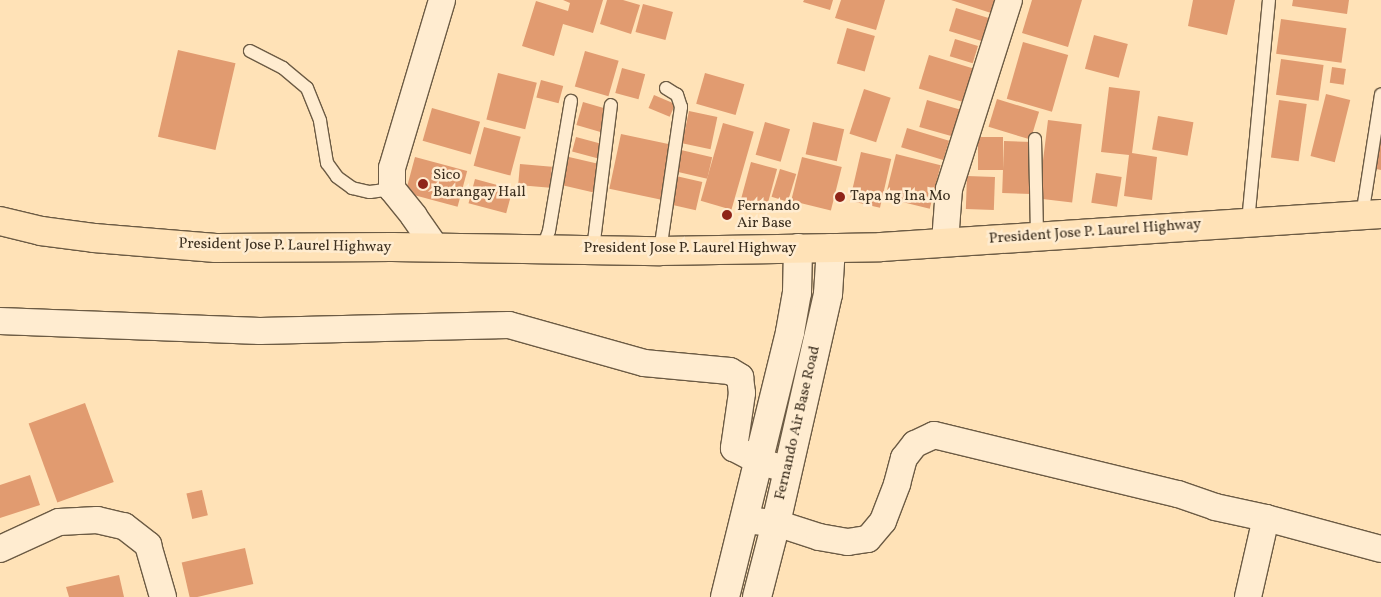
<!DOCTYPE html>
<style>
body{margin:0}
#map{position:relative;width:1381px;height:597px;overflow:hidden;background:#ffe2b7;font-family:Vollkorn,serif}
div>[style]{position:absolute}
.building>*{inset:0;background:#e19b70;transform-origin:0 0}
.roads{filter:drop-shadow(1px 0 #6c5b44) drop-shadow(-1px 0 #6c5b44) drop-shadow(0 1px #6c5b44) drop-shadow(0 -1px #6c5b44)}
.service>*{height:12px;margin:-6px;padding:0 6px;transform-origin:6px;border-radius:6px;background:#ffecd0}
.minor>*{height:26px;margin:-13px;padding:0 13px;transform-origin:13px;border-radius:13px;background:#ffecd0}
.tertiary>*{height:28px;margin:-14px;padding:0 14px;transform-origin:14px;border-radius:14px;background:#ffecd0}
.trunk>*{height:28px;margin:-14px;padding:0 14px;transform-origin:14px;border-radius:14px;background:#ffe2b7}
.dots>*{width:14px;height:14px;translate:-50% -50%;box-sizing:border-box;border:2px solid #ffecd0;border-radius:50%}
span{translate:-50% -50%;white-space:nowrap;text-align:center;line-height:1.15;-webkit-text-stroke:5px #ffecd0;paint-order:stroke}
.poi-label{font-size:15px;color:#3b2e1e}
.left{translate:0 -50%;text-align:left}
.street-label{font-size:15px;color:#3b2e1e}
</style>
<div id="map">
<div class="building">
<div style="clip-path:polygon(563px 0,603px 0,593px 33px,563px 24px,554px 56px,522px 46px,536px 1px,568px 11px,570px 3px)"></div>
<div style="clip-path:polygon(607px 0,623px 0,640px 5px,631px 34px,600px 24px)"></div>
<div style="clip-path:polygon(804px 0,833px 0,830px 10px,803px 2px)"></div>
<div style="clip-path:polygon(841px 0,885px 0,876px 30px,835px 18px)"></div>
<div style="clip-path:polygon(951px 0,995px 0,991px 13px)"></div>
<div style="clip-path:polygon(1032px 0,1082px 0,1068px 47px,1022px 33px)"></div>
<div style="clip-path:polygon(1193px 0,1235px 0,1227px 35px,1188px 26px)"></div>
<div style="clip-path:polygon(1293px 0,1349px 0,1347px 14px,1292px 6px)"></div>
<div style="left:643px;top:4px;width:31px;height:29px;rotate:15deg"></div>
<div style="left:956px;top:8px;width:34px;height:24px;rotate:17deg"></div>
<div style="left:1281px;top:19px;width:66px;height:35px;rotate:8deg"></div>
<div style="left:847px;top:28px;width:29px;height:37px;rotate:16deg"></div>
<div style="left:1094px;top:35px;width:35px;height:35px;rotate:15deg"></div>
<div style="left:955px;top:39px;width:24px;height:18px;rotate:17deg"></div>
<div style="left:1023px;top:42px;width:47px;height:59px;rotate:16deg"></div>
<div style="left:178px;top:50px;width:59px;height:89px;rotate:13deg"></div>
<div style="left:585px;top:51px;width:35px;height:37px;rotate:16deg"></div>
<div style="left:929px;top:55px;width:48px;height:35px;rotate:17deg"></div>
<div style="left:1281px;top:59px;width:43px;height:36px;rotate:8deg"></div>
<div style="left:1332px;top:67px;width:14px;height:16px;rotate:8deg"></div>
<div style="left:622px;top:68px;width:24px;height:26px;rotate:15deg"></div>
<div style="left:498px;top:73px;width:40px;height:48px;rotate:14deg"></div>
<div style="left:705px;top:73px;width:41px;height:32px;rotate:16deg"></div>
<div style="left:541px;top:80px;width:23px;height:18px;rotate:15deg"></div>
<div style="clip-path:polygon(1109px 87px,1140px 91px,1132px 153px,1157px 157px,1152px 200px,1124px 196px,1129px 155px,1101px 152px)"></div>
<div style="left:864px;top:89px;width:28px;height:47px;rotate:18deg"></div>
<div style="left:1326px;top:94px;width:25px;height:64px;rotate:14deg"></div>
<div style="left:654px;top:95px;width:23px;height:14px;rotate:23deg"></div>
<div style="left:997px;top:99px;width:44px;height:29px;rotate:17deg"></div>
<div style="left:927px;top:100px;width:35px;height:28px;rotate:16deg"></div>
<div style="left:1279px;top:100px;width:28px;height:58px;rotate:8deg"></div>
<div style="left:583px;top:102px;width:25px;height:24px;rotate:16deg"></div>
<div style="left:432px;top:108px;width:50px;height:34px;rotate:16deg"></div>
<div style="left:689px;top:111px;width:29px;height:33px;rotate:12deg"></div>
<div style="left:1158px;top:116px;width:36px;height:34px;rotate:10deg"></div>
<div style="left:1048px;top:120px;width:34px;height:79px;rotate:7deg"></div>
<div style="left:765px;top:122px;width:26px;height:34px;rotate:16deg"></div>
<div style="left:813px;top:122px;width:32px;height:33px;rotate:13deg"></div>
<div style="left:723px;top:123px;width:32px;height:81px;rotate:16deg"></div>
<div style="left:484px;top:127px;width:38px;height:40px;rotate:15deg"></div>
<div style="left:907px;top:128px;width:44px;height:20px;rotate:17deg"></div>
<div style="clip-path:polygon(1381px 128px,1381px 170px,1372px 168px)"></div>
<div style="left:621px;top:134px;width:52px;height:56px;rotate:12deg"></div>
<div style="left:576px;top:137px;width:28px;height:15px;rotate:15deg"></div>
<div style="left:978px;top:137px;width:25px;height:33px"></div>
<div style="left:1004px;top:141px;width:29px;height:52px;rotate:2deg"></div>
<div style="left:681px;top:150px;width:32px;height:22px;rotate:13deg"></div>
<div style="left:861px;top:152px;width:31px;height:50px;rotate:13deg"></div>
<div style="left:896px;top:154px;width:46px;height:45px;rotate:14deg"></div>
<div style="left:415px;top:157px;width:54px;height:37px;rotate:15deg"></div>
<div style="left:569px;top:157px;width:32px;height:29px;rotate:13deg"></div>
<div style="left:802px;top:157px;width:41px;height:45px;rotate:14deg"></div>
<div style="left:751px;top:162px;width:27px;height:41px;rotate:15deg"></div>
<div style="left:520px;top:164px;width:32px;height:21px;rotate:5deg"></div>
<div style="left:780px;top:169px;width:17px;height:29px;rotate:17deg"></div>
<div style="left:1096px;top:173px;width:26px;height:30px;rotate:9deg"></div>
<div style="left:676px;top:176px;width:27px;height:29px;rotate:13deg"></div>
<div style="left:967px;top:176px;width:28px;height:33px;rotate:2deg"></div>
<div style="left:475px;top:179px;width:39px;height:25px;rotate:15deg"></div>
<div style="left:85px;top:403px;width:84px;height:60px;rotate:70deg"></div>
<div style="clip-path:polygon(30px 475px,40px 505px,0 518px,0 485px)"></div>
<div style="left:202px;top:490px;width:26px;height:16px;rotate:77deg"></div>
<div style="left:245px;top:548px;width:37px;height:65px;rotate:77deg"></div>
<div style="clip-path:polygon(119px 575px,124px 597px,69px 597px,66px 587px)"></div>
</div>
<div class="roads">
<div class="service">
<div style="left:250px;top:51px;width:37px;rotate:27deg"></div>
<div style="left:283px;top:68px;width:31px;rotate:40deg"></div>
<div style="left:307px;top:88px;width:35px;rotate:68deg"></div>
<div style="left:320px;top:121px;width:43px;rotate:80.5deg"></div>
<div style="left:327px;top:163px;width:17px;rotate:54deg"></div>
<div style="left:337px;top:177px;width:19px;rotate:36deg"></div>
<div style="left:352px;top:188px;width:18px;rotate:13deg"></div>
<div style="left:370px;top:192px;width:22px;rotate:-8deg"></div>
<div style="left:1035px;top:139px;width:97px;rotate:88.8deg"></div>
<div style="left:1362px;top:216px;width:123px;rotate:-81.1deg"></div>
<div style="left:1248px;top:222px;width:223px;rotate:-84.6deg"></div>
<div style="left:593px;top:249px;width:145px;rotate:-82.9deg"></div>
<div style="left:542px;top:250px;width:20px;rotate:-70deg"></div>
<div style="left:549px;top:231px;width:132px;rotate:-80.4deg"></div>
<div style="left:660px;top:251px;width:146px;rotate:-81.7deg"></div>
<div style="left:681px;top:107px;width:13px;rotate:-108deg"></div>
<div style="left:677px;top:95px;width:13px;rotate:-148deg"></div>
</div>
<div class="minor">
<div style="left:945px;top:242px;width:53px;rotate:-85.7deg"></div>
<div style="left:949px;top:189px;width:198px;rotate:-72.4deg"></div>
<div style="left:436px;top:248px;width:39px;rotate:-125deg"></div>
<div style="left:414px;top:216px;width:35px;rotate:-129deg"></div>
<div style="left:392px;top:189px;width:21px;rotate:-90deg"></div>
<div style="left:392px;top:168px;width:175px;rotate:-73.4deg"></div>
<div style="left:0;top:321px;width:260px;rotate:2.2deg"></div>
<div style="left:260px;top:331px;width:249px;rotate:-1.4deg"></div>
<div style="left:509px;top:325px;width:140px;rotate:15.7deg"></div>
<div style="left:644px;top:363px;width:86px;rotate:5.3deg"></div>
<div style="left:730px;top:371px;width:12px;rotate:31deg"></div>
<div style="left:740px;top:377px;width:16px;rotate:83deg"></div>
<div style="left:742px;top:393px;width:56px;rotate:98.3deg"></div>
<div style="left:734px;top:448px;width:30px;rotate:28deg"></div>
<div style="left:760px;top:462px;width:28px;rotate:15deg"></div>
<div style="left:745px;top:520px;width:31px;rotate:6deg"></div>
<div style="left:776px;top:523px;width:45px;rotate:18deg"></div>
<div style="left:819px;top:537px;width:29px;rotate:10deg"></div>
<div style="left:848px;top:542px;width:20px;rotate:-9deg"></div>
<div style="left:868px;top:539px;width:23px;rotate:-50deg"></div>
<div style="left:883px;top:521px;width:40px;rotate:-69deg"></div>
<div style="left:897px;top:484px;width:27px;rotate:-75deg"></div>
<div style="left:904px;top:458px;width:18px;rotate:-52deg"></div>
<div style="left:915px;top:444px;width:21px;rotate:-25deg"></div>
<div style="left:934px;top:435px;width:251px;rotate:13.6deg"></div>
<div style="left:1178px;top:494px;width:39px;rotate:19deg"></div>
<div style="left:1215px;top:507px;width:52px;rotate:12.2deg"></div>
<div style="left:1266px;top:518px;width:119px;rotate:15.1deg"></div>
<div style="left:0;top:549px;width:65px;rotate:-24.6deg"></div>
<div style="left:59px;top:522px;width:38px;rotate:-3deg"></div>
<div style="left:97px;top:520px;width:28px;rotate:13deg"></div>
<div style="left:124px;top:526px;width:31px;rotate:38deg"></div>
<div style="left:148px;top:545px;width:54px;rotate:73.9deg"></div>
<div style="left:1248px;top:597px;width:81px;rotate:-77.2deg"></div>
</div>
<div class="tertiary">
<div style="left:725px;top:597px;width:273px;rotate:-76.2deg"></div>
<div style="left:790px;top:332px;width:40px;rotate:-80deg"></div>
<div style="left:797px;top:293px;width:45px;rotate:-88.7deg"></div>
<div style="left:757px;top:597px;width:76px;rotate:-75.6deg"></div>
<div style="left:776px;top:523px;width:235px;rotate:-77.2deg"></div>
<div style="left:828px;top:294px;width:46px;rotate:-86.3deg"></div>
</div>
<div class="trunk">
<div style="left:0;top:221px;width:42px;rotate:13.7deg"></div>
<div style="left:41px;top:231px;width:53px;rotate:7.5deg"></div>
<div style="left:94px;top:238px;width:122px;rotate:4.7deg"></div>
<div style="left:216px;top:248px;width:176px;rotate:-0.3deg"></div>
<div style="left:392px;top:247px;width:268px;rotate:0.9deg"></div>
<div style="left:660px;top:251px;width:221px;rotate:-1deg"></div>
<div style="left:881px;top:247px;width:501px;rotate:-3.78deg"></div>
</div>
</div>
<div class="dots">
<div style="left:423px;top:184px;background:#8f2418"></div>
<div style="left:840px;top:197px;background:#8f2418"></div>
<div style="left:727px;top:215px;background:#8f2418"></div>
</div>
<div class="poi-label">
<span class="left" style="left:433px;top:184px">Sico<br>Barangay Hall</span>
<span class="left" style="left:850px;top:197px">Tapa ng Ina Mo</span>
<span class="left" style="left:737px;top:215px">Fernando<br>Air Base</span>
</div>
<div class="street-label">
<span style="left:1095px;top:232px;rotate:-4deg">President Jose P. Laurel Highway</span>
<span style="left:285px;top:246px;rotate:1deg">President Jose P. Laurel Highway</span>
<span style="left:690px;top:249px">President Jose P. Laurel Highway</span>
<span style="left:798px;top:423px;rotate:-77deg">Fernando Air Base Road</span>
</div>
</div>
